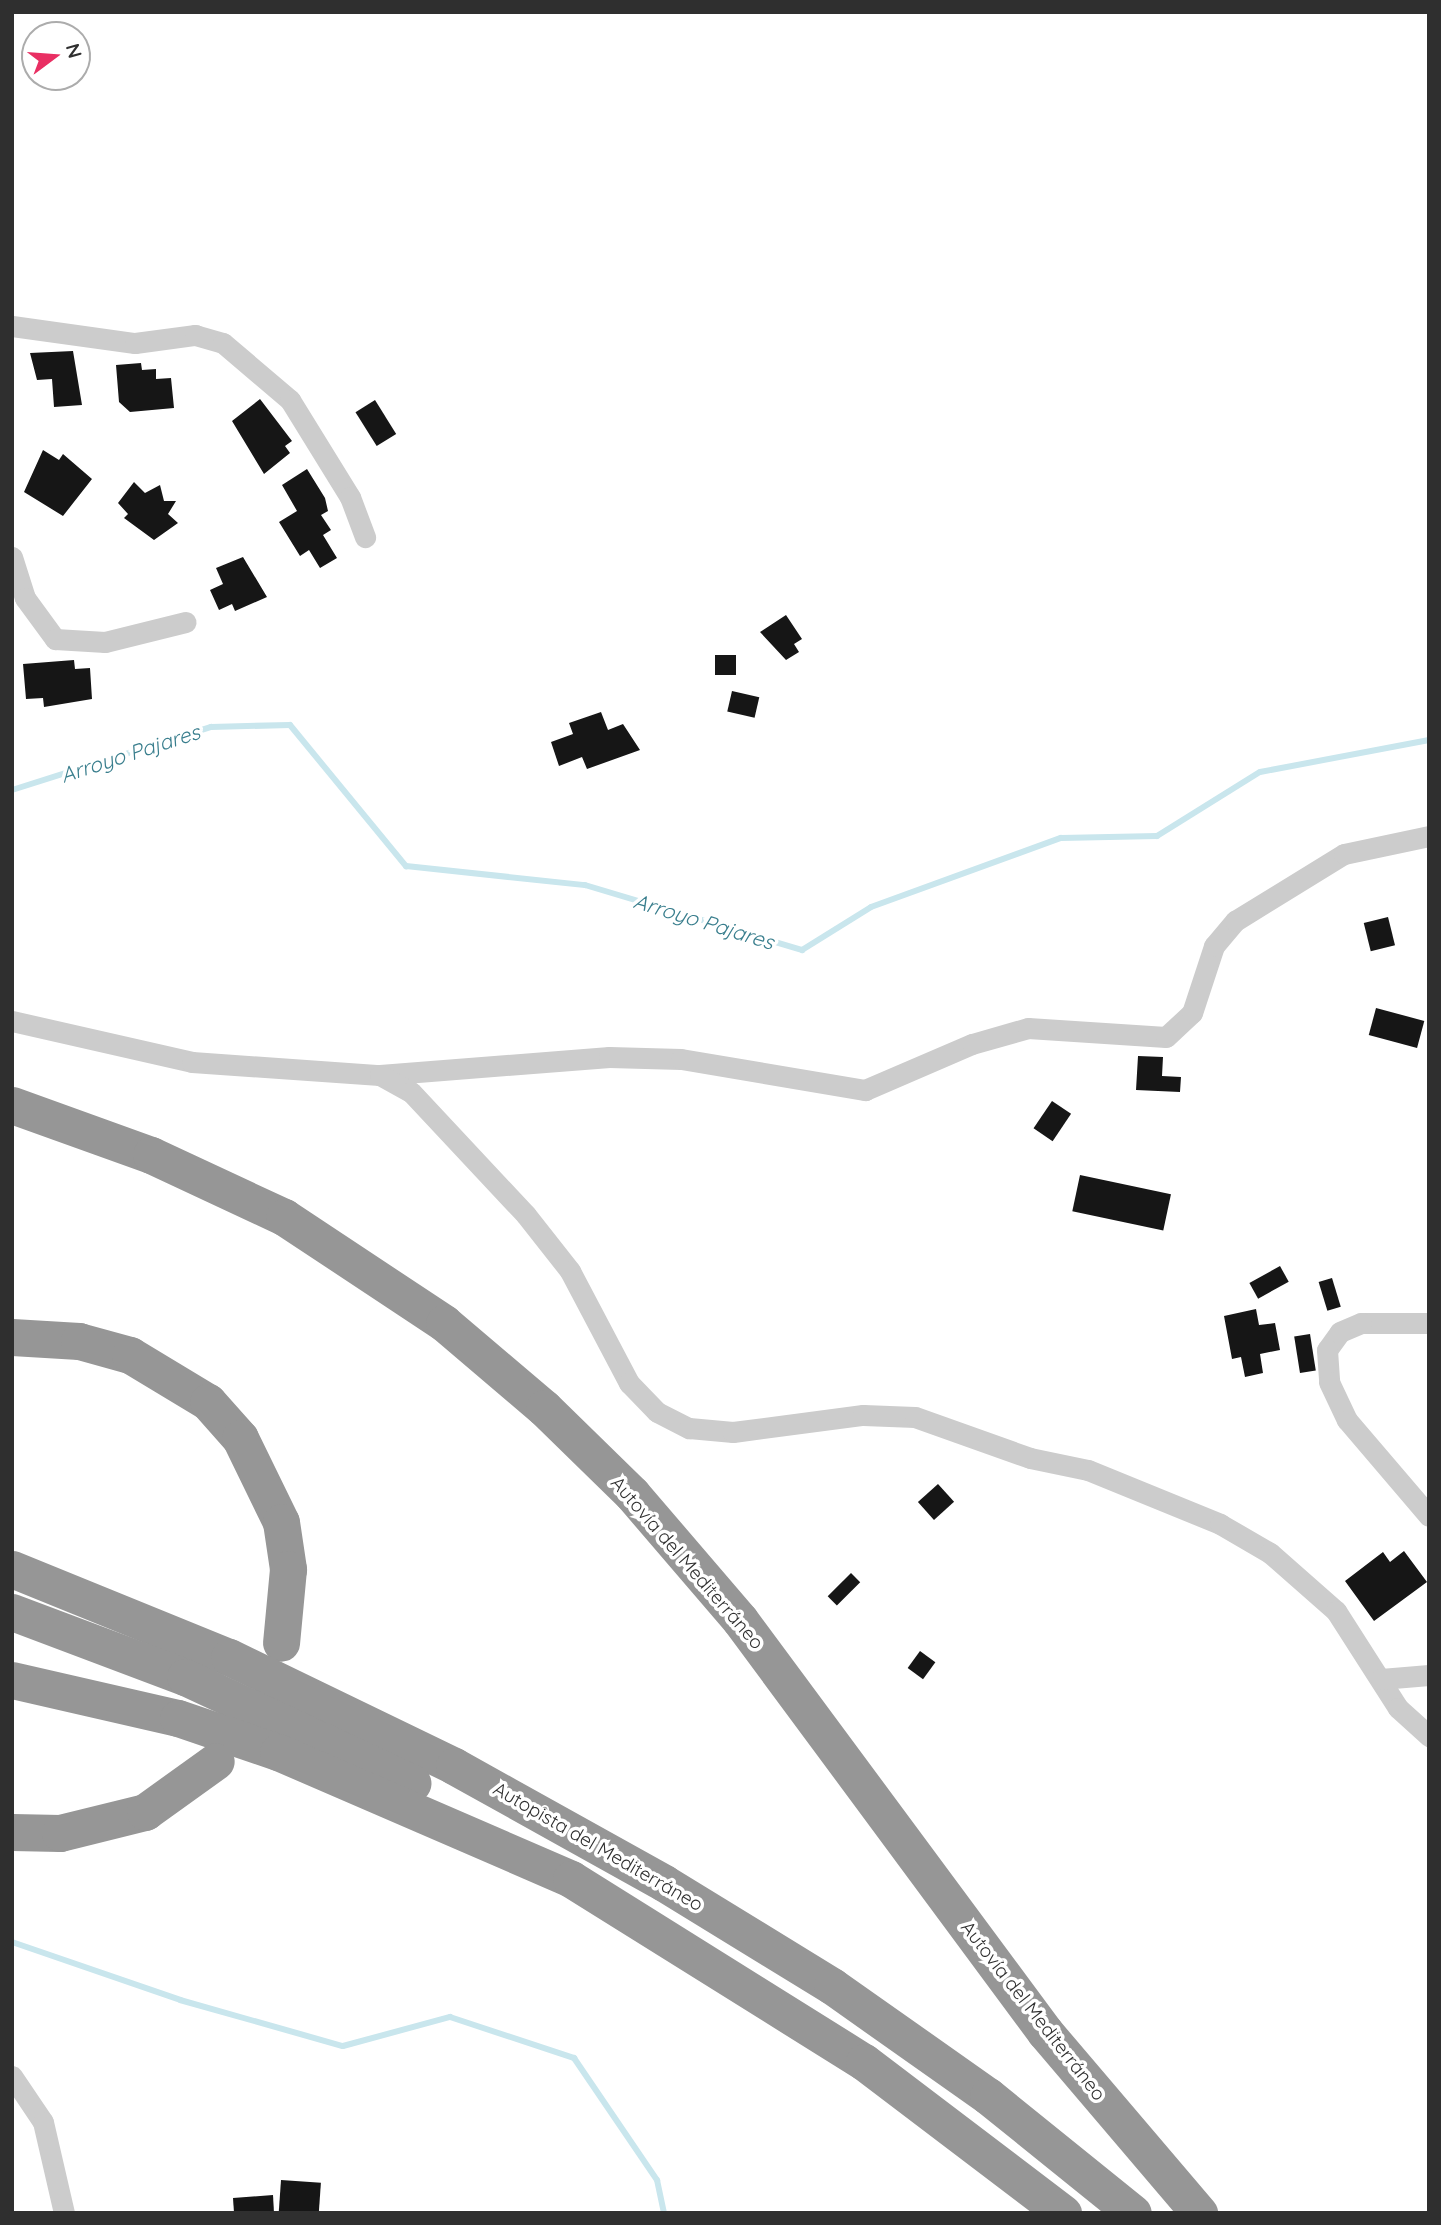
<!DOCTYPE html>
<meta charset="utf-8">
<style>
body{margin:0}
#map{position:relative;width:1441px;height:2225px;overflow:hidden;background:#fff;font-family:Quicksand,sans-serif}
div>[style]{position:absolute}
.stream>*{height:6px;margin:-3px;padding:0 3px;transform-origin:3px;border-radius:3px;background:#c9e6ed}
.building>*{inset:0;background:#161616;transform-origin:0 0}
.minor>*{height:21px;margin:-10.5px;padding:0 10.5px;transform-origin:10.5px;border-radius:10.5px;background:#ccc}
.motorway>*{height:37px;margin:-18.5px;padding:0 18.5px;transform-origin:18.5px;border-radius:18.5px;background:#969696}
span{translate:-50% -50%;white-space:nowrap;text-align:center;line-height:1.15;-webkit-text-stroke:7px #fff;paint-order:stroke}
.street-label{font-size:19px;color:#2f2f2f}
.water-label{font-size:21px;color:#397e8d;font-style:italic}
.frame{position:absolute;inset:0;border:14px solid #2f2f2f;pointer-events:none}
.north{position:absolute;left:21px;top:21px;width:70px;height:70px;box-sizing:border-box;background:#fff;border:2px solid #acacac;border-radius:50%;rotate:74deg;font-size:19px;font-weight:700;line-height:28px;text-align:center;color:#2f2f2f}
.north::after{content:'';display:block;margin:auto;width:24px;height:32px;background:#e92f63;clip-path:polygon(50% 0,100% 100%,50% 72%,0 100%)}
</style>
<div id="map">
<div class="stream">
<div style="left:12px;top:790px;width:209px;rotate:-17.6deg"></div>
<div style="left:211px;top:727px;width:79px;rotate:-1.5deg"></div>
<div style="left:290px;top:725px;width:183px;rotate:50.6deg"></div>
<div style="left:406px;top:866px;width:180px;rotate:6.1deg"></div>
<div style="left:585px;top:885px;width:227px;rotate:16.7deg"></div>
<div style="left:802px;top:950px;width:81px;rotate:-31.9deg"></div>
<div style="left:871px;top:907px;width:202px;rotate:-20deg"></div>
<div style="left:1061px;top:838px;width:96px;rotate:-1.2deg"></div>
<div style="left:1157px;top:836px;width:121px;rotate:-31.9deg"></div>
<div style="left:1260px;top:772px;width:172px;rotate:-10.7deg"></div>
<div style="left:12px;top:1942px;width:178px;rotate:19deg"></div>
<div style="left:180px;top:2000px;width:169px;rotate:15.8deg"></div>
<div style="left:343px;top:2046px;width:111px;rotate:-15.2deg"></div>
<div style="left:450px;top:2017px;width:131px;rotate:18.3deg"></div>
<div style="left:574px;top:2058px;width:148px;rotate:55.8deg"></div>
<div style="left:657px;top:2180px;width:34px;rotate:78deg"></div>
</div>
<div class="building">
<div style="clip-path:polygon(73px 351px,82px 405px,54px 407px,52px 379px,37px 380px,30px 353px)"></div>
<div style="clip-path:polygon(141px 363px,142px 370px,156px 369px,156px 379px,171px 378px,174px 408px,130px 412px,119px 402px,116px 365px)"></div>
<div style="clip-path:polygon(260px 399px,292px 441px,285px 446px,290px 453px,264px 474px,232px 421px)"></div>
<div style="left:375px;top:400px;width:40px;height:23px;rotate:58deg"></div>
<div style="clip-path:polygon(43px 450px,59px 460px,63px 454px,92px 479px,63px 516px,24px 492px)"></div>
<div style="clip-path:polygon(307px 469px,325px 498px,328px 511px,321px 515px,331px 530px,323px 535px,337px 558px,320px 568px,309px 550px,300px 556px,279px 522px,297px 511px,282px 485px)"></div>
<div style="clip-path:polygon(134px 482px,145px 493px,160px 485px,164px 501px,176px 501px,168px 514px,178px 523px,154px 540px,124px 518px,128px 514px,118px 503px)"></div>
<div style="clip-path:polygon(243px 557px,267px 597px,235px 611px,232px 604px,219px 610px,210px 590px,223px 584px,216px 568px)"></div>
<div style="clip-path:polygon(786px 615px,802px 639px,794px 644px,799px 652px,786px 660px,760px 632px)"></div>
<div style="left:715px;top:655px;width:21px;height:20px"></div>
<div style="clip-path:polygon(74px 660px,75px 669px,90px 668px,92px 699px,44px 707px,43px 698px,26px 699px,23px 664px)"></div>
<div style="left:732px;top:691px;width:28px;height:21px;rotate:13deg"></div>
<div style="clip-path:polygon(601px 712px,608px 730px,623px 724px,640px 750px,587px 769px,582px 757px,559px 766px,551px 742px,573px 734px,569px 723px)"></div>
<div style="left:1388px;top:917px;width:29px;height:25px;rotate:76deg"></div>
<div style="left:1376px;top:1008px;width:50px;height:28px;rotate:15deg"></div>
<div style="clip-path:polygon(1138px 1056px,1163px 1057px,1162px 1076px,1181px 1077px,1180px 1092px,1136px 1090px)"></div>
<div style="left:1052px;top:1101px;width:23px;height:33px;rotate:34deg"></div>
<div style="left:1080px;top:1175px;width:93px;height:37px;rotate:12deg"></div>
<div style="left:1280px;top:1266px;width:18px;height:35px;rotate:61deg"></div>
<div style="left:1332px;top:1278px;width:30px;height:14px;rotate:73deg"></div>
<div style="clip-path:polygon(1256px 1309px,1259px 1325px,1275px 1323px,1280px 1350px,1260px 1354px,1263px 1373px,1245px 1377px,1241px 1357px,1232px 1359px,1224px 1316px)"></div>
<div style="left:1310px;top:1334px;width:37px;height:16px;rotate:81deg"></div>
<div style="left:938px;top:1484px;width:24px;height:27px;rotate:48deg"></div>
<div style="clip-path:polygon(1404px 1551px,1427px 1582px,1374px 1621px,1345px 1581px,1383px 1552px,1390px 1562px)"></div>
<div style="left:851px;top:1573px;width:13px;height:33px;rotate:45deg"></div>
<div style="left:920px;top:1651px;width:19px;height:21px;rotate:36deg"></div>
<div style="left:281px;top:2180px;width:40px;height:33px;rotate:4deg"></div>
<div style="clip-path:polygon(273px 2195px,274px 2213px,234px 2213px,233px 2198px)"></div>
</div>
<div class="minor">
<div style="left:12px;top:326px;width:124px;rotate:7.9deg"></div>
<div style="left:135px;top:343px;width:61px;rotate:-7.6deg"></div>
<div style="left:195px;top:335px;width:29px;rotate:16deg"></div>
<div style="left:223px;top:343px;width:88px;rotate:40.4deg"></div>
<div style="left:290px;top:400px;width:114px;rotate:58.3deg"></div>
<div style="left:350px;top:497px;width:43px;rotate:69.4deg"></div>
<div style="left:12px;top:557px;width:43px;rotate:72.4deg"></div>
<div style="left:25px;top:598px;width:51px;rotate:53.8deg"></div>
<div style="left:55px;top:639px;width:50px;rotate:3.4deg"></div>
<div style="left:105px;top:642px;width:83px;rotate:-13.9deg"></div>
<div style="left:12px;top:1021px;width:185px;rotate:12.8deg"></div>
<div style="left:192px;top:1062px;width:188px;rotate:4deg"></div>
<div style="left:380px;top:1075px;width:230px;rotate:-4.5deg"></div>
<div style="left:609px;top:1057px;width:72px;rotate:1.6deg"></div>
<div style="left:681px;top:1059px;width:187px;rotate:9.6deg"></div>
<div style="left:865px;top:1090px;width:116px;rotate:-23.3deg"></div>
<div style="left:972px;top:1044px;width:58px;rotate:-15.9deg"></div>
<div style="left:1028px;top:1028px;width:138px;rotate:3.7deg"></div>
<div style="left:1166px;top:1037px;width:35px;rotate:-43deg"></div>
<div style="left:1192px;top:1013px;width:71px;rotate:-71.8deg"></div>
<div style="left:1214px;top:946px;width:33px;rotate:-50deg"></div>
<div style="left:1235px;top:921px;width:128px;rotate:-31.6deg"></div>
<div style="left:1344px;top:854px;width:87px;rotate:-12deg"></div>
<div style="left:380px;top:1075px;width:35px;rotate:29deg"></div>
<div style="left:411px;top:1092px;width:168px;rotate:46.9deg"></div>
<div style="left:526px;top:1215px;width:71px;rotate:51.8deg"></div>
<div style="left:570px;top:1271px;width:127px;rotate:62.2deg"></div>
<div style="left:629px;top:1383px;width:40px;rotate:46deg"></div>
<div style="left:657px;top:1412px;width:36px;rotate:27deg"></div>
<div style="left:689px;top:1428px;width:44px;rotate:5.2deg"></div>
<div style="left:733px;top:1432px;width:131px;rotate:-7.5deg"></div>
<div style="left:863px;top:1415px;width:52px;rotate:2.2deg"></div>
<div style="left:915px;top:1417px;width:122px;rotate:19.6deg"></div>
<div style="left:1030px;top:1458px;width:59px;rotate:11.7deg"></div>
<div style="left:1088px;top:1470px;width:143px;rotate:22.2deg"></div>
<div style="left:1220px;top:1524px;width:58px;rotate:30.1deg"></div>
<div style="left:1270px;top:1553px;width:88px;rotate:41.3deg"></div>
<div style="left:1336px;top:1611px;width:115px;rotate:57.4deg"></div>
<div style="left:1398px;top:1708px;width:42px;rotate:42.1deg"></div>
<div style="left:1429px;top:1323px;width:68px;rotate:180deg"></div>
<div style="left:1361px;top:1323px;width:23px;rotate:157deg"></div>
<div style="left:1340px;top:1332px;width:22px;rotate:126deg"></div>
<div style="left:1327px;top:1350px;width:32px;rotate:86deg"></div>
<div style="left:1329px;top:1382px;width:42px;rotate:64.7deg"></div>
<div style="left:1347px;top:1420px;width:126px;rotate:49.5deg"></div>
<div style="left:1381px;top:1679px;width:48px;rotate:-4.8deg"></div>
<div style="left:12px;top:2076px;width:55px;rotate:56deg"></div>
<div style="left:43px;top:2122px;width:93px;rotate:77deg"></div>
</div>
<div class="motorway">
<div style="left:12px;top:1105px;width:148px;rotate:19.8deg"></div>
<div style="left:151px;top:1155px;width:147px;rotate:25deg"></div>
<div style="left:284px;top:1217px;width:192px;rotate:33.5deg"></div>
<div style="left:444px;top:1323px;width:131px;rotate:40.4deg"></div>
<div style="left:544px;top:1408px;width:123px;rotate:44.3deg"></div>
<div style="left:632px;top:1494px;width:166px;rotate:49.4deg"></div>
<div style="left:740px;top:1620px;width:513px;rotate:53.49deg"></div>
<div style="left:1045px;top:2032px;width:238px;rotate:49.6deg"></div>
<div style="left:12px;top:1337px;width:67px;rotate:3.4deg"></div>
<div style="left:79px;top:1341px;width:53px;rotate:15.4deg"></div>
<div style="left:130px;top:1355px;width:91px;rotate:31.1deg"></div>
<div style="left:208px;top:1402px;width:48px;rotate:48.4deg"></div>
<div style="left:240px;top:1438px;width:93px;rotate:64deg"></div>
<div style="left:281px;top:1522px;width:48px;rotate:81.5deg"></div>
<div style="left:288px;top:1569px;width:74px;rotate:95.4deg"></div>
<div style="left:12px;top:1569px;width:234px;rotate:22.1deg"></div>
<div style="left:229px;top:1657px;width:250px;rotate:25.8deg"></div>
<div style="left:454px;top:1766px;width:240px;rotate:29.1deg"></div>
<div style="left:664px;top:1883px;width:197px;rotate:31.5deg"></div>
<div style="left:832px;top:1986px;width:191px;rotate:35.2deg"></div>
<div style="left:988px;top:2096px;width:186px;rotate:38.9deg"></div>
<div style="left:12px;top:1612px;width:185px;rotate:20.6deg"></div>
<div style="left:185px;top:1677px;width:251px;rotate:25deg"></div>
<div style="left:12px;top:1680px;width:170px;rotate:12.9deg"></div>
<div style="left:178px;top:1718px;width:106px;rotate:18.8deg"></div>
<div style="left:278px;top:1752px;width:319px;rotate:23.4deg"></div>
<div style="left:571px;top:1879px;width:345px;rotate:32deg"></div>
<div style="left:864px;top:2062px;width:250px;rotate:37.2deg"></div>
<div style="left:12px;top:1832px;width:48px;rotate:1.2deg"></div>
<div style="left:60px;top:1833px;width:88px;rotate:-13.9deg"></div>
<div style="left:145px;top:1812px;width:87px;rotate:-35.7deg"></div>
</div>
<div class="street-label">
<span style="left:687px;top:1563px;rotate:49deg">Autovía del Mediterráneo</span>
<span style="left:598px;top:1847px;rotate:30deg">Autopista del Mediterráneo</span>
<span style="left:1033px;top:2011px;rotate:52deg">Autovía del Mediterráneo</span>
</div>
<div class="water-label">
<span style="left:130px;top:753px;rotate:-18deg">Arroyo Pajares</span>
<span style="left:704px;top:921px;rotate:17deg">Arroyo Pajares</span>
</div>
<div class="frame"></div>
<div class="north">N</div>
</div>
